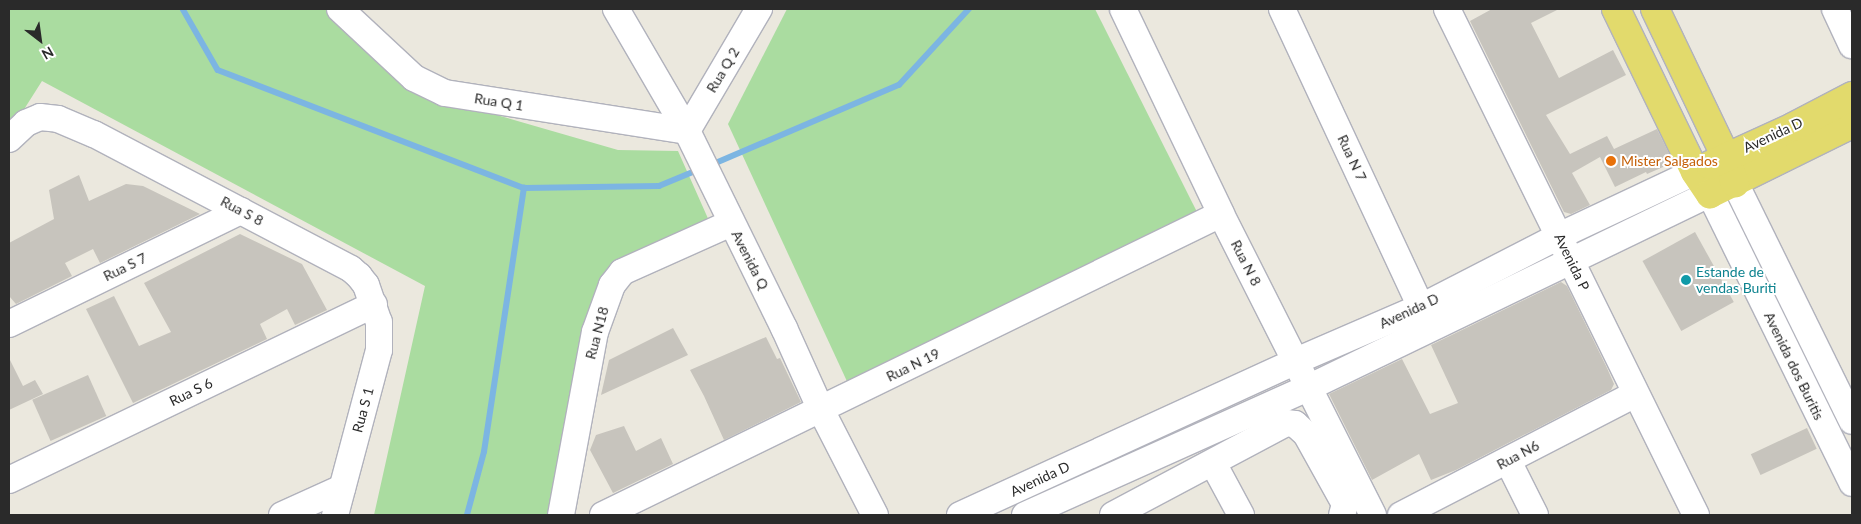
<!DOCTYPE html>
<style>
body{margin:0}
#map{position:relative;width:1861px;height:524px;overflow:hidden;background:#ebe8de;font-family:Lato,sans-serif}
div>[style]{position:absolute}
.green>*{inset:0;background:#aadca0}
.stream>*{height:5.5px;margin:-2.75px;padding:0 2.75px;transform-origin:2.75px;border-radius:2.75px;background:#7cb5e2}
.building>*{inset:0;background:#c7c4bd;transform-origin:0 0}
.roads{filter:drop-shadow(1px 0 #b1b2bc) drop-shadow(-1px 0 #b1b2bc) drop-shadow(0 1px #b1b2bc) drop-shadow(0 -1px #b1b2bc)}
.minor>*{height:26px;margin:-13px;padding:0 13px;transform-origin:13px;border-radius:13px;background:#fff}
.major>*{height:28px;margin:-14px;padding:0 14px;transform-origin:14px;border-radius:14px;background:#e2da6c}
.dots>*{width:14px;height:14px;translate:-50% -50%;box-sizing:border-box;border:2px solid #fff;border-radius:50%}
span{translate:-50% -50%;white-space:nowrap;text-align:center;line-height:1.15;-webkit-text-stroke:4px #fff;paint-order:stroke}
.street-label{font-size:14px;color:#2a2a2a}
.food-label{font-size:14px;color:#c56008}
.left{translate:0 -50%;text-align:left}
.culture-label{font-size:14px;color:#0d838f}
.frame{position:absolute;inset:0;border:10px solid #2a2a2a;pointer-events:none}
.north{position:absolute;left:15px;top:15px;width:50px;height:50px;-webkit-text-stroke:4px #fff;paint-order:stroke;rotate:150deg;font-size:14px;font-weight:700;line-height:20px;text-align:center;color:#2a2a2a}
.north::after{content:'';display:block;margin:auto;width:18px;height:22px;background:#2a2a2a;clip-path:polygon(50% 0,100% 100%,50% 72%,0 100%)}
</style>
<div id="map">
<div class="green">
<div style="clip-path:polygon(9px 9px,328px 9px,455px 103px,618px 150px,678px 151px,718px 241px,616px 273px,575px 515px,374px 515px,425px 286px,42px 81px,9px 133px)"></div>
<div style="clip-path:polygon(787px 9px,1095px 9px,1199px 216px,851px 390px,728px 124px)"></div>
</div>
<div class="stream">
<div style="left:183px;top:9px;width:70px;rotate:60.2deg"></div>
<div style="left:218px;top:70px;width:328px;rotate:21.1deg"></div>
<div style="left:524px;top:188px;width:135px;rotate:-0.8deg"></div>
<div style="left:659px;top:186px;width:44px;rotate:-22.5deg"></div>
<div style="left:711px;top:165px;width:204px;rotate:-23.1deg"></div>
<div style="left:899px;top:85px;width:103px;rotate:-47.4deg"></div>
<div style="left:467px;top:515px;width:65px;rotate:-74.9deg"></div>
<div style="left:484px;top:452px;width:267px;rotate:-81.4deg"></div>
</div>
<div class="building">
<div style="clip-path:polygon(1492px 9px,1559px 9px,1531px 23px,1559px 78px,1613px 50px,1626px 75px,1546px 115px,1570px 154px,1607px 136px,1614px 149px,1657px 129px,1672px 159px,1670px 164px,1647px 174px,1646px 172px,1615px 187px,1600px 157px,1572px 173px,1590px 205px,1571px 214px,1564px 212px,1470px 21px)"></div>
<div style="clip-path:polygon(79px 175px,89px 201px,126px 184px,143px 186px,200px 214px,100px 263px,93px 249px,65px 263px,72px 276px,16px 304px,9px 296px,9px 243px,54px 219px,49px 190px)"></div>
<div style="left:1695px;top:232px;width:80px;height:60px;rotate:61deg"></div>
<div style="clip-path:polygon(240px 234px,302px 264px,327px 310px,295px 325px,287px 309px,260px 324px,267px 339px,133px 403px,86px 309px,114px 296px,139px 346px,171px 332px,144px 283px)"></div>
<div style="clip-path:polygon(1561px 282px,1567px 286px,1607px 368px,1614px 384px,1611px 390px,1456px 470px,1431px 480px,1419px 454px,1372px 480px,1329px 394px,1402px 359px,1430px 414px,1458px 403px,1431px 345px)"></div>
<div style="clip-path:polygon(673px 328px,688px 355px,601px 395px,609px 360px)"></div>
<div style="clip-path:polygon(766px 337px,777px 359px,780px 358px,801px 402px,724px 440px,704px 396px,690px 370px)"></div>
<div style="clip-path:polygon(9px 358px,23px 386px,35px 380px,43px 394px,9px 410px)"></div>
<div style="left:88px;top:375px;width:45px;height:61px;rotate:66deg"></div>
<div style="clip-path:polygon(624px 426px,636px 451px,661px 438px,673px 464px,613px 493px,590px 450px,596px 435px)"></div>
<div style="left:1807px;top:428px;width:23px;height:62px;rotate:65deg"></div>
</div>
<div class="roads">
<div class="minor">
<div style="left:340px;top:9px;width:101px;rotate:43deg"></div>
<div style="left:414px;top:78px;width:34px;rotate:26deg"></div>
<div style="left:445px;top:93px;width:245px;rotate:8.9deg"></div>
<div style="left:687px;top:131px;width:142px;rotate:-59.5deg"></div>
<div style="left:616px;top:9px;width:141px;rotate:59.8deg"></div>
<div style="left:687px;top:131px;width:220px;rotate:63.8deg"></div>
<div style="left:784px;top:328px;width:90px;rotate:65.7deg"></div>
<div style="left:821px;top:410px;width:118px;rotate:62.8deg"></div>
<div style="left:1123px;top:9px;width:227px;rotate:64.4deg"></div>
<div style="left:1221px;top:214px;width:337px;rotate:63.2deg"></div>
<div style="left:1282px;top:9px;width:329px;rotate:65deg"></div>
<div style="left:1447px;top:9px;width:564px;rotate:63.8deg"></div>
<div style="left:1835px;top:9px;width:40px;rotate:65deg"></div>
<div style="left:9px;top:139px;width:23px;rotate:-43deg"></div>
<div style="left:26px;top:123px;width:15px;rotate:-23deg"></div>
<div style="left:40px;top:117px;width:18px;rotate:6deg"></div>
<div style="left:58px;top:119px;width:39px;rotate:23deg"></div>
<div style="left:94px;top:134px;width:290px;rotate:27.7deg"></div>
<div style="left:351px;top:269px;width:11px;rotate:41deg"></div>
<div style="left:359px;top:276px;width:11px;rotate:52deg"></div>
<div style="left:366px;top:285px;width:39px;rotate:71deg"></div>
<div style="left:379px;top:322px;width:28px;rotate:90deg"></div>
<div style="left:379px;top:350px;width:171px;rotate:104.9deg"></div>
<div style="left:1735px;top:183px;width:265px;rotate:63.8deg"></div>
<div style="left:9px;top:324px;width:258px;rotate:-26deg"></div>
<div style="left:1508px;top:461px;width:60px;rotate:63.4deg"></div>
<div style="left:1213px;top:463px;width:59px;rotate:61.7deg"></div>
<div style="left:9px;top:480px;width:405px;rotate:-25.7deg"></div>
<div style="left:282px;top:515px;width:66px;rotate:-24.2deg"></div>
<div style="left:561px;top:515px;width:186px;rotate:-79.5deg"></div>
<div style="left:595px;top:332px;width:50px;rotate:-70.1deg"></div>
<div style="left:612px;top:285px;width:16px;rotate:-52deg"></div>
<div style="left:622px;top:272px;width:120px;rotate:-24.2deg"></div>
<div style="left:603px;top:515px;width:687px;rotate:-25.97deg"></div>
<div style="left:960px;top:515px;width:370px;rotate:-24.6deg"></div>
<div style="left:1296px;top:361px;width:136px;rotate:-23.4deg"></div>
<div style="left:1421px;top:307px;width:155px;rotate:-27.2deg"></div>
<div style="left:1559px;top:236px;width:150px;rotate:-25.2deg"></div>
<div style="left:1025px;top:515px;width:312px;rotate:-24.2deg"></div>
<div style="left:1310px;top:387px;width:444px;rotate:-25.8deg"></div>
<div style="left:1710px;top:194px;width:322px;rotate:63.8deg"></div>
<div style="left:1113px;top:515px;width:196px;rotate:-28deg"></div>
<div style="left:1286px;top:423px;width:9px;rotate:6deg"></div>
<div style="left:1295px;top:424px;width:15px;rotate:42deg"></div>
<div style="left:1306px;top:434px;width:80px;rotate:60.9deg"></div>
<div style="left:1345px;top:504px;width:11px;rotate:105deg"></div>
<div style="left:1401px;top:515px;width:263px;rotate:-27.3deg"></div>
</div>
<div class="major">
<div style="left:1616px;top:9px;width:181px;rotate:64.1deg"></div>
<div style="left:1695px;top:172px;width:27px;rotate:56deg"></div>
<div style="left:1710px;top:194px;width:158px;rotate:-26.2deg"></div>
<div style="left:1655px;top:9px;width:164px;rotate:64.4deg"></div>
<div style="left:1726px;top:157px;width:28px;rotate:71deg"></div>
<div style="left:1710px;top:165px;width:91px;rotate:-24.6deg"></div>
<div style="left:1793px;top:127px;width:67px;rotate:-27.7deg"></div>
</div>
</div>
<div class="dots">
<div style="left:1611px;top:161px;background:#e8710a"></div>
<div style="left:1686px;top:280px;background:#0f9aa8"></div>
</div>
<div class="street-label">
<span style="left:723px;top:70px;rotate:-59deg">Rua Q 2</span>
<span style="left:499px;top:102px;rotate:9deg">Rua Q 1</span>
<span style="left:1773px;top:135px;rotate:-25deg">Avenida D</span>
<span style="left:1352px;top:158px;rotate:65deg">Rua N 7</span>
<span style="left:242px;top:211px;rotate:28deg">Rua S 8</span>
<span style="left:750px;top:260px;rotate:63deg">Avenida Q</span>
<span style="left:1572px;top:262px;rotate:64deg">Avenida P</span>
<span style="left:1246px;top:263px;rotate:63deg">Rua N 8</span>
<span style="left:125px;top:267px;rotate:-26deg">Rua S 7</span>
<span style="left:1409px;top:311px;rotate:-25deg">Avenida D</span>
<span style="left:597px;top:333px;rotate:-75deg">Rua N18</span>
<span style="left:913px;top:365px;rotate:-26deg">Rua N 19</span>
<span style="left:1794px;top:366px;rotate:64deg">Avenida dos Buritis</span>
<span style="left:191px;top:392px;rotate:-26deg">Rua S 6</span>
<span style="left:363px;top:410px;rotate:-75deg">Rua S 1</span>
<span style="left:1518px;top:455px;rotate:-28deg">Rua N6</span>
<span style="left:1040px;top:479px;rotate:-25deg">Avenida D</span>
</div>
<div class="food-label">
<span class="left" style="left:1621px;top:161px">Mister Salgados</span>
</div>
<div class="culture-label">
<span class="left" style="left:1696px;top:280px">Estande de<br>vendas Buriti</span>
</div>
<div class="frame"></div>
<div class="north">N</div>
</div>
